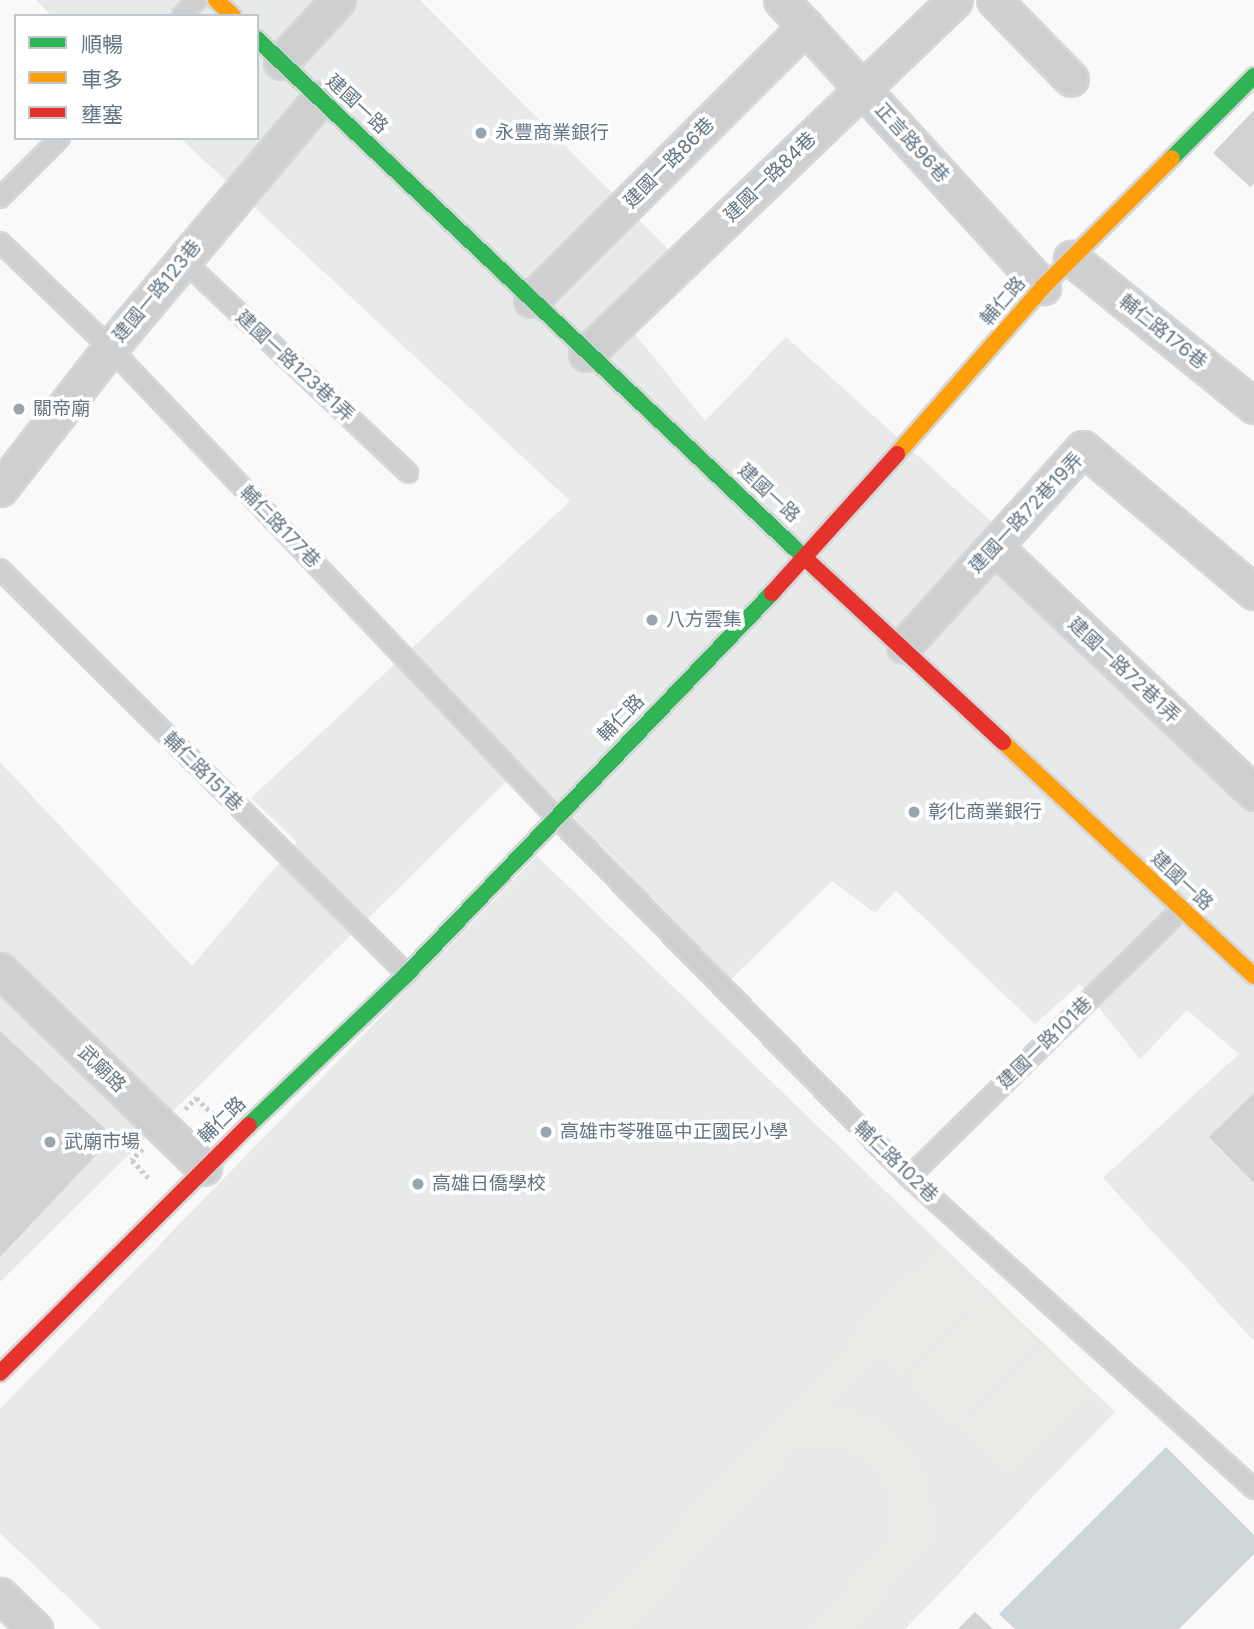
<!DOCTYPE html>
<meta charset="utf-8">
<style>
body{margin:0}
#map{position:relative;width:1254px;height:1629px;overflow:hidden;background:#f9f9f9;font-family:Inter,"Noto Sans TC",sans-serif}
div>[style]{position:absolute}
.built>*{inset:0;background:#e8e9e9}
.green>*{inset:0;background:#e8ebe6;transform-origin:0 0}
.water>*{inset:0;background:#ced6d9}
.building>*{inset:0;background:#d0d2d3}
.path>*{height:4.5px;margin-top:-2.25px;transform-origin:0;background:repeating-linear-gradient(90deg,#cbcccd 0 3.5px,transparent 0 7px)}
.roads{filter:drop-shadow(2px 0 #d5d6d7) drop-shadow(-2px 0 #d5d6d7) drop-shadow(0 2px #d5d6d7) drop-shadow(0 -2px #d5d6d7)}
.lane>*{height:18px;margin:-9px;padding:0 9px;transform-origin:9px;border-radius:9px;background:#cecfd0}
.street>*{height:33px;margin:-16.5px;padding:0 16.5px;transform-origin:16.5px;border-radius:16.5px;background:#cecfd0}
.fast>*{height:16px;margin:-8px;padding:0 8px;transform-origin:8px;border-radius:8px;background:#30b455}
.slow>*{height:16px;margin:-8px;padding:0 8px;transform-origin:8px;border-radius:8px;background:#ff9f0a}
.jam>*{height:16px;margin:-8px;padding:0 8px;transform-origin:8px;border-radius:8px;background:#e5322d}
.dots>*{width:19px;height:19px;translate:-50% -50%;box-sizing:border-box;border:4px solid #fff;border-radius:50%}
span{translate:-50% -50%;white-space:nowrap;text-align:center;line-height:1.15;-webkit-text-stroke:7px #fff;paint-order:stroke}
.street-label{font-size:19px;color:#657683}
.poi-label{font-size:19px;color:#657683}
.left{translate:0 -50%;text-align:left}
.legend{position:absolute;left:14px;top:14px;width:245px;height:126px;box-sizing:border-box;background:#fff;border:2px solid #c1c8cd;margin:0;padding:9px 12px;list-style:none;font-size:21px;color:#657683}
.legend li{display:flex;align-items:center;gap:14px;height:35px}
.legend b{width:35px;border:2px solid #c1c8cd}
</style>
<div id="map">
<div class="built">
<div style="clip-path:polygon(36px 0,420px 0,688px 269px,632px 330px,705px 421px,786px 337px,994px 524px,1254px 776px,1254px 1341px,1103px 1178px,1239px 1054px,1187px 1010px,1140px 1059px,1080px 984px,1035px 1024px,896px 891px,875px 913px,832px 881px,731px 979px,523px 765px,0 1282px,0 762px,192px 966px,297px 842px,251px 798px,570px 501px,180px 138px,257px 138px,257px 16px,52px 16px)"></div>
<div style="clip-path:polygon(537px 856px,1115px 1412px,905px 1629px,101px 1629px,0 1533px,0 1409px)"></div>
</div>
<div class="green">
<div style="clip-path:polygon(938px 1250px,983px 1295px,900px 1374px,881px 1356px,827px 1409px,844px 1409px,883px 1425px,911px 1450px,926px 1480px,932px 1523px,929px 1546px,850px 1629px,810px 1629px,886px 1545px,895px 1520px,882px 1473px,852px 1450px,825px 1444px,797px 1447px,628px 1629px,579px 1629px,858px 1336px,854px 1331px)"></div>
<div style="left:991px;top:1297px;width:64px;height:117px;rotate:44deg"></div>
<div style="left:1042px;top:1346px;width:64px;height:116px;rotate:44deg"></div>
</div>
<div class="water">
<div style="clip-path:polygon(1166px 1447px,1254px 1535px,1254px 1554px,1179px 1629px,1015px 1629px,999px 1614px)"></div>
</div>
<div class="building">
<div style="clip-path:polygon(1254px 110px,1254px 184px,1250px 187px,1213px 153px)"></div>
<div style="clip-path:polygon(0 1031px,105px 1129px,97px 1154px,0 1257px)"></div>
<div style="clip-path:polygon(1254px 1093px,1254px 1183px,1209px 1137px)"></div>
<div style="clip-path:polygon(975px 1612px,993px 1629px,958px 1629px)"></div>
</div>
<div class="path">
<div style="left:185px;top:1109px;width:16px;rotate:-45deg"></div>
<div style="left:196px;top:1098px;width:25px;rotate:43deg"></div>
<div style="left:143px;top:1149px;width:16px;rotate:135deg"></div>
<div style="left:132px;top:1160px;width:25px;rotate:47deg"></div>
</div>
<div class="roads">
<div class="lane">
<div style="left:182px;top:16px;width:22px;rotate:-47deg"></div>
<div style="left:0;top:198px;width:85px;rotate:-45deg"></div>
<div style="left:0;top:242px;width:153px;rotate:43.9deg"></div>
<div style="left:110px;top:348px;width:646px;rotate:46.44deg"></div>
<div style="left:555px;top:816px;width:506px;rotate:45.56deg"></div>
<div style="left:909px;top:1177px;width:465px;rotate:42.1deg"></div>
<div style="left:183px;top:260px;width:310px;rotate:43.4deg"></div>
<div style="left:0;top:569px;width:574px;rotate:44.86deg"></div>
<div style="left:909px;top:1177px;width:381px;rotate:-44.5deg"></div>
</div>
<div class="street">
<div style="left:781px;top:0;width:389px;rotate:47.6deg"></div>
<div style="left:994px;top:0;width:110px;rotate:45.7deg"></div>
<div style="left:281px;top:62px;width:84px;rotate:-47.4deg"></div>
<div style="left:1071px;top:258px;width:235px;rotate:39deg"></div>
<div style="left:531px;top:300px;width:388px;rotate:-44.9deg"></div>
<div style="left:586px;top:354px;width:511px;rotate:-43.81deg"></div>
<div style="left:0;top:489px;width:179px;rotate:-52deg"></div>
<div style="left:110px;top:348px;width:326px;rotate:-50deg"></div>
<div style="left:994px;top:546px;width:359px;rotate:43.5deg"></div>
<div style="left:904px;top:646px;width:267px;rotate:-47.9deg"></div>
<div style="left:1083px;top:448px;width:224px;rotate:40.1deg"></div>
<div style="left:0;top:970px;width:284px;rotate:44.1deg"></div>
<div style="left:0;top:1595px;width:49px;rotate:44.2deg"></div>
</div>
<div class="fast">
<div style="left:257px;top:39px;width:756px;rotate:43.45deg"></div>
<div style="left:1172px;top:158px;width:116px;rotate:-45deg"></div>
<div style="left:249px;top:1125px;width:219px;rotate:-43.7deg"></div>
<div style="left:407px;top:974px;width:528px;rotate:-46.23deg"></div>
</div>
<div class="slow">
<div style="left:216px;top:0;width:23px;rotate:43deg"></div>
<div style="left:897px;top:454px;width:222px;rotate:-48.8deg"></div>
<div style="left:1043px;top:287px;width:182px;rotate:-45deg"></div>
<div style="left:1003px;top:742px;width:343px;rotate:43deg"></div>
</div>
<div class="jam">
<div style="left:806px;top:559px;width:269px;rotate:42.9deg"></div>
<div style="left:772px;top:593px;width:187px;rotate:-48deg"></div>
<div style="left:0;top:1373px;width:351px;rotate:-44.9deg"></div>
</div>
</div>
<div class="dots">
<div style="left:481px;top:133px;background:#99a4ac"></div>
<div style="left:19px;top:409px;background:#99a4ac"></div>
<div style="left:652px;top:620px;background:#99a4ac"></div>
<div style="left:914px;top:812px;background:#99a4ac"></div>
<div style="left:546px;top:1132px;background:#99a4ac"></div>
<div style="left:50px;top:1142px;background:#99a4ac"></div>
<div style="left:418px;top:1184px;background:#99a4ac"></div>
</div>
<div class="street-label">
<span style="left:357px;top:104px;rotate:43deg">建國一路</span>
<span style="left:912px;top:143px;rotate:48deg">正言路96巷</span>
<span style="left:669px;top:163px;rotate:-45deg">建國一路86巷</span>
<span style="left:770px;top:177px;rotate:-44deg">建國一路84巷</span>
<span style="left:157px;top:291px;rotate:-50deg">建國一路123巷</span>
<span style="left:1003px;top:301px;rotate:-49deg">輔仁路</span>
<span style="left:1163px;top:332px;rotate:39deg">輔仁路176巷</span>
<span style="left:295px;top:366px;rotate:43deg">建國一路123巷1弄</span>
<span style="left:769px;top:493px;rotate:43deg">建國一路</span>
<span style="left:1026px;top:513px;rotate:-47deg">建國一路72巷19弄</span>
<span style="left:280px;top:527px;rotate:46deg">輔仁路177巷</span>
<span style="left:1124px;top:670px;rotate:43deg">建國一路72巷1弄</span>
<span style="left:621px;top:718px;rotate:-46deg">輔仁路</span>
<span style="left:203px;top:772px;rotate:45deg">輔仁路151巷</span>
<span style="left:1182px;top:881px;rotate:43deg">建國一路</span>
<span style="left:1045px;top:1043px;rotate:-44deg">建國一路101巷</span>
<span style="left:102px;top:1069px;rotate:44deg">武廟路</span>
<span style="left:222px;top:1120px;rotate:-44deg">輔仁路</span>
<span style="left:896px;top:1162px;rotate:44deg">輔仁路102巷</span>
</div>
<div class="poi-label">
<span class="left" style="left:495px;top:133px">永豐商業銀行</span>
<span class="left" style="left:33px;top:409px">關帝廟</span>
<span class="left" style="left:666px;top:620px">八方雲集</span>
<span class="left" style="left:928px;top:812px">彰化商業銀行</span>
<span class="left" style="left:560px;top:1132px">高雄市苓雅區中正國民小學</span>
<span class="left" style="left:64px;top:1142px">武廟市場</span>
<span class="left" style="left:432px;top:1184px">高雄日僑學校</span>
</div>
<ul class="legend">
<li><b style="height:9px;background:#30b455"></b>順暢</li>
<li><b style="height:9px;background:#ff9f0a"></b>車多</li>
<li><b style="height:9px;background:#e5322d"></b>壅塞</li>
</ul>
</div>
